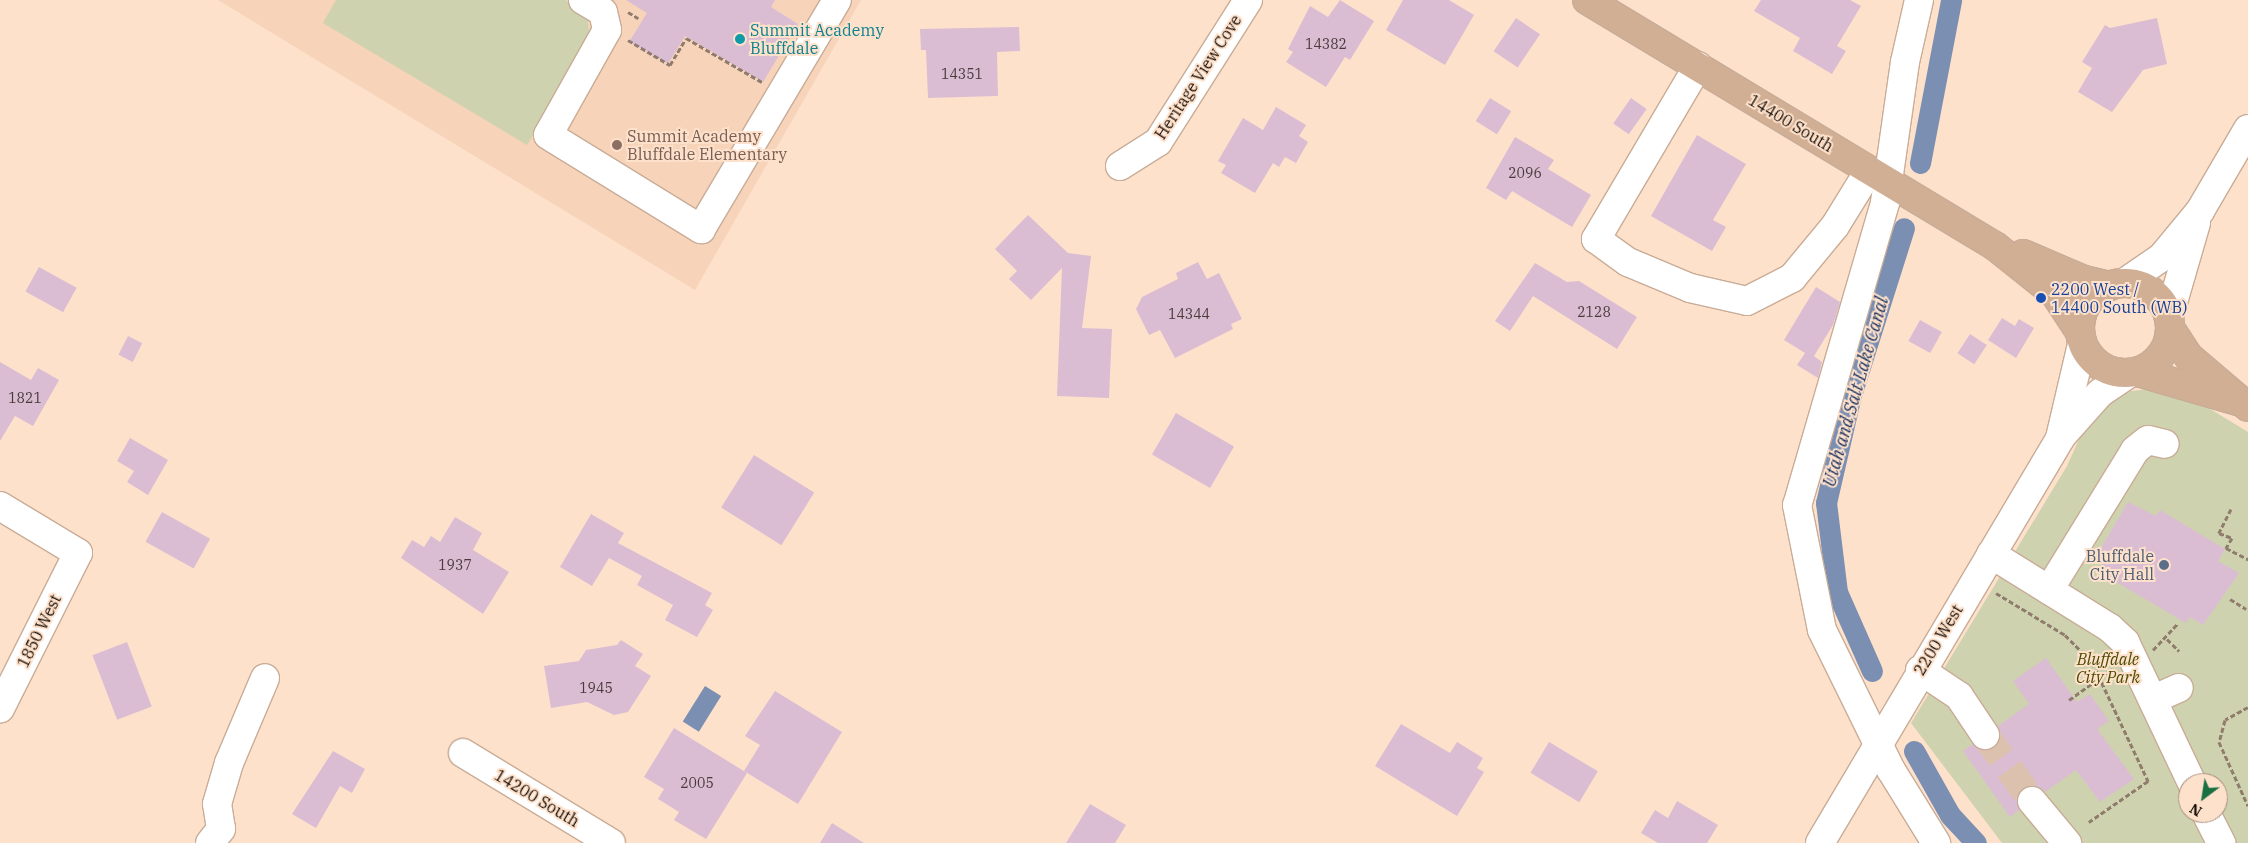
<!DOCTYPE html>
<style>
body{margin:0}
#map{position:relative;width:2248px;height:843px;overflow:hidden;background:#fee1cb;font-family:"IBM Plex Serif",serif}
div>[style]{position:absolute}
.built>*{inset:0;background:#f6d3b9}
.green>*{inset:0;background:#cfd2ae}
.water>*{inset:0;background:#7b8fb2;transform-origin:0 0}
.canal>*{height:21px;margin:-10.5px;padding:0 10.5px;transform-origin:10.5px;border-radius:10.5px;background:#7b8fb2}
.building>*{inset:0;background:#dabdd3;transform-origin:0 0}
.minor-tunnel>*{height:28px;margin-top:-14px;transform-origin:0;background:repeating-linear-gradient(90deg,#dcc2ae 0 28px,transparent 0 42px)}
.path>*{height:3px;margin-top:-1.5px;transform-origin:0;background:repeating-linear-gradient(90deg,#907c6d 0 5px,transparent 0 7.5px)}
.roads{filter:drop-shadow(1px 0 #c8ac97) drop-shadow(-1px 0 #c8ac97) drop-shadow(0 1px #c8ac97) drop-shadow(0 -1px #c8ac97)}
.minor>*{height:28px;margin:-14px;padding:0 14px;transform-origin:14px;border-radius:14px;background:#fff}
.major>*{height:28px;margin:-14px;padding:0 14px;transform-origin:14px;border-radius:14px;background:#d1af95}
.major>.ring{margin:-14px;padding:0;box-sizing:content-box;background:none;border:28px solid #d1af95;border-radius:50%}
.dots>*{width:14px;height:14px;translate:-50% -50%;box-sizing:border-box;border:2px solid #fee1cb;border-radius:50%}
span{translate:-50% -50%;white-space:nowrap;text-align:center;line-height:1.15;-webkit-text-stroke:4px #fee1cb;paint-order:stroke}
.number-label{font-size:14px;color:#483a3a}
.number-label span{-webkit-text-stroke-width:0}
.culture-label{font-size:16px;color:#0d838f}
.left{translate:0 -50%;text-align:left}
.street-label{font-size:16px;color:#180f07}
.education-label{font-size:16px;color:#785e54}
.transit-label{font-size:16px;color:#164399}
.service-label{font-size:16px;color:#4e5e75}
.right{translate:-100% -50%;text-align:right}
.park-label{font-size:16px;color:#4a4b01;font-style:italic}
.water-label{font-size:18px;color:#1a3361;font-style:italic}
.north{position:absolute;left:2178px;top:773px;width:50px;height:50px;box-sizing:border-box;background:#fee1cb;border:1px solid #a28d7d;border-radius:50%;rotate:211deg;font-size:14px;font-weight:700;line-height:20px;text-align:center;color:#180f07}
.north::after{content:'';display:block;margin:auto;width:18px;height:22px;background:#1b7042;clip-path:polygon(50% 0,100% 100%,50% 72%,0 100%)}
</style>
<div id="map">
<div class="built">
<div style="clip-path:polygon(218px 0,861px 0,695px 290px)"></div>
</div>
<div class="green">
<div style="clip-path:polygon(336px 0,566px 0,587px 16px,590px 40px,527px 145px,323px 23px)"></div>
<div style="clip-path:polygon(evenodd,2149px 389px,2202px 404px,2248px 432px,2248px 843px,2002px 843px,1911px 723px,2067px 466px,2089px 417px,2124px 392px,2149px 389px,2188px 783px,2218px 783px,2218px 813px,2188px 813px,2188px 783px)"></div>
</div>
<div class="water">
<div style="left:705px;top:686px;width:19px;height:42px;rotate:32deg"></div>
</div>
<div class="canal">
<div style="left:1920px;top:163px;width:166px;rotate:-79.2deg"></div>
<div style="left:1872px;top:671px;width:86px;rotate:-113.9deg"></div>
<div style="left:1837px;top:592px;width:90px;rotate:-97deg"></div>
<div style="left:1826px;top:503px;width:111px;rotate:-77deg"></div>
<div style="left:1851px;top:395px;width:175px;rotate:-72.4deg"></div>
<div style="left:1914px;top:751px;width:73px;rotate:60.6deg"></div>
<div style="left:1950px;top:815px;width:38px;rotate:47deg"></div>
</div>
<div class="building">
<div style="clip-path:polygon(626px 0,775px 0,771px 7px,798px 24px,763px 82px,685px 36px,668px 64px,629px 42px,647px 13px)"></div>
<div style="clip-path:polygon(1340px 0,1374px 21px,1350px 60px,1345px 57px,1326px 87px,1286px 62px,1293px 52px,1288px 49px,1310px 6px,1328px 17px)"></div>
<div style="clip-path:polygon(1403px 0,1449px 0,1474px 15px,1445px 65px,1386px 30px)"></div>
<div style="clip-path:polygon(1761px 0,1850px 0,1861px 6px,1837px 46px,1846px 51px,1832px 74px,1793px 51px,1800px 38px,1754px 11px)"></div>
<div style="left:1516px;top:18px;width:29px;height:40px;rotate:34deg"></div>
<div style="clip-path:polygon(2157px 18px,2167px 64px,2143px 70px,2112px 112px,2078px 92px,2092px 68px,2082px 62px,2105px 25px,2110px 28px)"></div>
<div style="clip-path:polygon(1019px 27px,1020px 51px,997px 52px,998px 96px,928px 98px,926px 50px,921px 50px,920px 29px)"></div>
<div style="left:1490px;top:98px;width:25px;height:27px;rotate:32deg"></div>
<div style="left:1631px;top:98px;width:19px;height:31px;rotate:35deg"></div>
<div style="clip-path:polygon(1276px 107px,1306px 125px,1299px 136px,1308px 142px,1296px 163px,1285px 157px,1279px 167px,1273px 163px,1255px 193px,1221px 173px,1226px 165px,1218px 161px,1243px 118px,1263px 130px)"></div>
<div style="clip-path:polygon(1697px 135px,1746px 164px,1713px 220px,1726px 227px,1712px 251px,1651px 216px)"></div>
<div style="clip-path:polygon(1515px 137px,1554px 160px,1548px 169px,1591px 195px,1572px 227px,1512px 191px,1506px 200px,1486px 188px)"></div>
<div style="clip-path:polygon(1028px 215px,1068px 253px,1091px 256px,1082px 328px,1112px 329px,1109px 398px,1057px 396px,1062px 268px,1031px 300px,1009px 279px,1017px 271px,995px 249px)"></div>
<div style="clip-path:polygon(1198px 262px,1207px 279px,1219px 273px,1242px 319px,1231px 324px,1233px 329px,1175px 358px,1160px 330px,1149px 335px,1136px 309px,1142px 297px,1178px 279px,1176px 273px)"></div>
<div style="clip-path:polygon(1535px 263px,1567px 282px,1579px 281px,1637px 317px,1617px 349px,1533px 296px,1510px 331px,1495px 321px)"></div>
<div style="left:39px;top:267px;width:43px;height:28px;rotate:29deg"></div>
<div style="clip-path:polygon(1816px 287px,1840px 302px,1833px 325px,1814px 356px,1822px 362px,1818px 378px,1797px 365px,1805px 353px,1784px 340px)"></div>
<div style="clip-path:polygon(2002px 318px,2015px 326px,2019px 319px,2034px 328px,2016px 358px,1988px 340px)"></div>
<div style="left:1920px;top:320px;width:25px;height:24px;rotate:29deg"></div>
<div style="left:1970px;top:334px;width:20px;height:23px;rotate:33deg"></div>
<div style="left:128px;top:336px;width:16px;height:21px;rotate:27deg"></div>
<div style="clip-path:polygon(0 362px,31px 380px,38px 368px,59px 380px,33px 426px,15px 416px,0 441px)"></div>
<div style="left:1176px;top:413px;width:67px;height:48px;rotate:30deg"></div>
<div style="clip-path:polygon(130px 438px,168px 460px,148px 495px,127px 482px,134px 471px,117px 461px)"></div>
<div style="left:754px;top:455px;width:71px;height:62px;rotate:32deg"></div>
<div style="clip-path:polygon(2128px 502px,2156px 516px,2160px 510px,2225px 549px,2218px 561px,2239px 573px,2203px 625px,2190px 617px,2186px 623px,2106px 576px,2110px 570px,2094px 560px)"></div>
<div style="left:162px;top:512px;width:55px;height:34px;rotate:29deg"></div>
<div style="clip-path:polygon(591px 514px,624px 533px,618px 543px,712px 593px,705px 605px,713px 610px,697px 637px,665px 620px,673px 605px,637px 585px,642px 576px,609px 558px,592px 586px,560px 567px)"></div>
<div style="clip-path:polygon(455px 517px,482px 533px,473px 550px,509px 572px,483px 614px,401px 558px,412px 540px,424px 547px,431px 536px,440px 542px)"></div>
<div style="clip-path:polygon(621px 640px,643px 654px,635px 666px,651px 676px,628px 712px,614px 715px,587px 702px,551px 708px,544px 666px,579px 661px,586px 650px,617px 645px)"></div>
<div style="left:127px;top:642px;width:69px;height:37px;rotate:69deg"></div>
<div style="clip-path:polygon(2046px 658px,2077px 702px,2090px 694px,2109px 721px,2097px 729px,2134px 779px,2100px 802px,2076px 770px,2045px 792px,2037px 786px,2022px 789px,2017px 796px,2019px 810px,2010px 817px,1963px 751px,1973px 744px,1986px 751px,1994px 748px,2001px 734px,1998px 726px,2029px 704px,2013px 681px)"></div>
<div style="clip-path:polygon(775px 691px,842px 732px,798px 804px,744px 771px,760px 745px,745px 736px)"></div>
<div style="clip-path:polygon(1401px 724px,1450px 753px,1457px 742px,1483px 758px,1477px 768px,1484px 772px,1457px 816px,1375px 766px)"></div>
<div style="clip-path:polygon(674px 728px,747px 773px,706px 839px,674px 820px,679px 812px,658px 799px,664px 789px,644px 777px)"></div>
<div style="left:1549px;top:742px;width:57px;height:36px;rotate:31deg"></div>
<div style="clip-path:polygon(333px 751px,365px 769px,352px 793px,340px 786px,316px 828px,292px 814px)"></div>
<div style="clip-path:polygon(1677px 801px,1718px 825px,1707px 843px,1658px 843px,1641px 833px,1655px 810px,1668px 818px)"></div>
<div style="clip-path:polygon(1090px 804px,1126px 825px,1115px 843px,1066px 843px)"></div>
<div style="clip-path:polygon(832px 823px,864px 843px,820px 843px)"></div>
</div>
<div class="minor-tunnel">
<div style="left:1985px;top:735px;width:81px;rotate:54.5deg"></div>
</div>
<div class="path">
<div style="left:628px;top:12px;width:12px;rotate:31deg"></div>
<div style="left:628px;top:40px;width:49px;rotate:30.8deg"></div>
<div style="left:670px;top:65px;width:31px;rotate:-59deg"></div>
<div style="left:686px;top:38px;width:88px;rotate:30.1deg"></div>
<div style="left:2231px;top:509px;width:27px;rotate:117deg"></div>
<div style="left:2219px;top:533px;width:14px;rotate:21deg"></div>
<div style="left:2232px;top:538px;width:12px;rotate:121deg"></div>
<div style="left:2226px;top:548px;width:25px;rotate:27deg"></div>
<div style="left:1996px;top:593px;width:81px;rotate:31.3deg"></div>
<div style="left:2065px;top:635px;width:38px;rotate:45deg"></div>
<div style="left:2092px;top:662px;width:132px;rotate:64.8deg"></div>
<div style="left:2148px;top:781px;width:72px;rotate:145.2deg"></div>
<div style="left:2230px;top:599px;width:19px;rotate:32deg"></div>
<div style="left:2167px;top:639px;width:17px;rotate:45deg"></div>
<div style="left:2153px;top:650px;width:37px;rotate:-47deg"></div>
<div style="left:2069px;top:700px;width:53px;rotate:-35.8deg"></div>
<div style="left:2248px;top:707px;width:26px;rotate:151deg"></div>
<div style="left:2225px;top:720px;width:23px;rotate:105deg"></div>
<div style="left:2219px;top:742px;width:70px;rotate:65.6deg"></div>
</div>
<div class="roads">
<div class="minor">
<div style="left:583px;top:0;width:23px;rotate:31deg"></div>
<div style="left:603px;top:12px;width:18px;rotate:77deg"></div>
<div style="left:607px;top:30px;width:120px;rotate:119.3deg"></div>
<div style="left:548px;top:135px;width:180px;rotate:31.6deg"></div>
<div style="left:701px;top:229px;width:266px;rotate:-59.3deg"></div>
<div style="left:1919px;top:0;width:64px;rotate:102.7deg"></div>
<div style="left:1905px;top:62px;width:142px;rotate:98.1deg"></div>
<div style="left:1885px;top:203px;width:315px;rotate:106.2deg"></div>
<div style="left:1797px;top:505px;width:127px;rotate:78.7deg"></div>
<div style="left:1822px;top:630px;width:156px;rotate:63.8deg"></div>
<div style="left:1891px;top:770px;width:86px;rotate:58.3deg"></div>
<div style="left:1698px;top:66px;width:201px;rotate:120.5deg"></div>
<div style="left:1596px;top:239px;width:39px;rotate:36deg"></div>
<div style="left:1628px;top:262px;width:67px;rotate:22.8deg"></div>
<div style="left:1690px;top:288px;width:58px;rotate:12.8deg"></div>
<div style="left:1747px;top:301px;width:51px;rotate:-27.1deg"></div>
<div style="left:1792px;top:278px;width:67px;rotate:-50.4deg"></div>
<div style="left:1835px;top:226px;width:65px;rotate:-58.3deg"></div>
<div style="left:1120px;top:166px;width:45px;rotate:-32.3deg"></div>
<div style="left:1158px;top:142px;width:168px;rotate:-57.6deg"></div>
<div style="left:2124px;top:283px;width:46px;rotate:-34.4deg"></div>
<div style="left:2162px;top:257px;width:60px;rotate:-50.4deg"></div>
<div style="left:2200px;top:211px;width:95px;rotate:-59.7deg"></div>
<div style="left:2169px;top:316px;width:97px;rotate:-73.8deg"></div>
<div style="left:2060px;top:438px;width:97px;rotate:-76.8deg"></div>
<div style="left:0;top:506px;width:91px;rotate:31.1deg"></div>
<div style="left:78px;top:553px;width:174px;rotate:116.6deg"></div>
<div style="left:1991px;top:554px;width:140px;rotate:31.9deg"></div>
<div style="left:2110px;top:628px;width:21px;rotate:43deg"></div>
<div style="left:2125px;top:642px;width:156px;rotate:64.6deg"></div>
<div style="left:2049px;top:590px;width:164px;rotate:-58.4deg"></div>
<div style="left:2135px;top:450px;width:16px;rotate:-38deg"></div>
<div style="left:2148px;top:440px;width:17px;rotate:13deg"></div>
<div style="left:1920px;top:670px;width:47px;rotate:33.7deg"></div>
<div style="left:1959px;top:696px;width:47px;rotate:56.3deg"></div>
<div style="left:2154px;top:699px;width:27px;rotate:-24deg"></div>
<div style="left:463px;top:753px;width:173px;rotate:31.3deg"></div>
<div style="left:2032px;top:801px;width:55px;rotate:50.2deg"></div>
<div style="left:2206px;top:813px;width:34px;rotate:63deg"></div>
<div style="left:210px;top:843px;width:18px;rotate:-52deg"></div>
<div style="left:221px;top:829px;width:25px;rotate:-99deg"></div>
<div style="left:217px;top:804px;width:43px;rotate:-73.7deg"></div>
<div style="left:229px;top:763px;width:92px;rotate:-67deg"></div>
<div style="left:1820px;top:843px;width:471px;rotate:-59.3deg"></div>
<div style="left:2060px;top:438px;width:60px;rotate:-48.4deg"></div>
<div style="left:2100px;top:393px;width:36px;rotate:-34deg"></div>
</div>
<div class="major">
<div style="left:1587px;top:0;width:476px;rotate:31.1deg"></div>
<div style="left:1995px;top:246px;width:77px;rotate:38.7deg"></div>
<div style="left:2055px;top:294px;width:45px;rotate:56.7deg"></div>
<div style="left:2023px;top:254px;width:66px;rotate:23.1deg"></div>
<div style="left:2084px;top:280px;width:27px;rotate:13deg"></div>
<div class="ring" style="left:2080px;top:283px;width:62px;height:62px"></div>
<div style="left:2170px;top:328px;width:35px;rotate:57deg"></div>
<div style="left:2189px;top:357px;width:77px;rotate:40.3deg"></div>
<div style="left:2138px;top:372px;width:103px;rotate:16.3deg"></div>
</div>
</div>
<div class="dots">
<div style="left:740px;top:39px;background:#0f9aa8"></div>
<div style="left:617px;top:145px;background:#8d6e63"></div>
<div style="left:2041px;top:298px;background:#1a4fb4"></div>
<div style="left:2164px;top:565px;background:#5c6f8a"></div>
</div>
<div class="number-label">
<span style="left:1326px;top:44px">14382</span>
<span style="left:962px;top:74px">14351</span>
<span style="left:1525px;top:173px">2096</span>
<span style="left:1594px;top:312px">2128</span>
<span style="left:1189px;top:314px">14344</span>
<span style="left:25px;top:398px">1821</span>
<span style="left:455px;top:565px">1937</span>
<span style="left:596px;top:688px">1945</span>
<span style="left:697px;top:783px">2005</span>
</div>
<div class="culture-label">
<span class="left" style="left:750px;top:39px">Summit Academy<br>Bluffdale</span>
</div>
<div class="street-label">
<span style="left:1198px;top:77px;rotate:-57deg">Heritage View Cove</span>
<span style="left:1791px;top:123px;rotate:31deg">14400 South</span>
<span style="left:39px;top:631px;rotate:-64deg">1850 West</span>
<span style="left:1938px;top:640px;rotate:-59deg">2200 West</span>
<span style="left:537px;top:798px;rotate:31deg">14200 South</span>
</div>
<div class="education-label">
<span class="left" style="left:627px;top:145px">Summit Academy<br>Bluffdale Elementary</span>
</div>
<div class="transit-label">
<span class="left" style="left:2051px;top:298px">2200 West /<br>14400 South (WB)</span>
</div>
<div class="service-label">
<span class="right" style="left:2154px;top:565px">Bluffdale<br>City Hall</span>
</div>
<div class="park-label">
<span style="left:2108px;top:668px">Bluffdale<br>City Park</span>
</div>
<div class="water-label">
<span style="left:1856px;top:392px;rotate:-74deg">Utah and Salt Lake Canal</span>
</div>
<div class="north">N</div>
</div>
